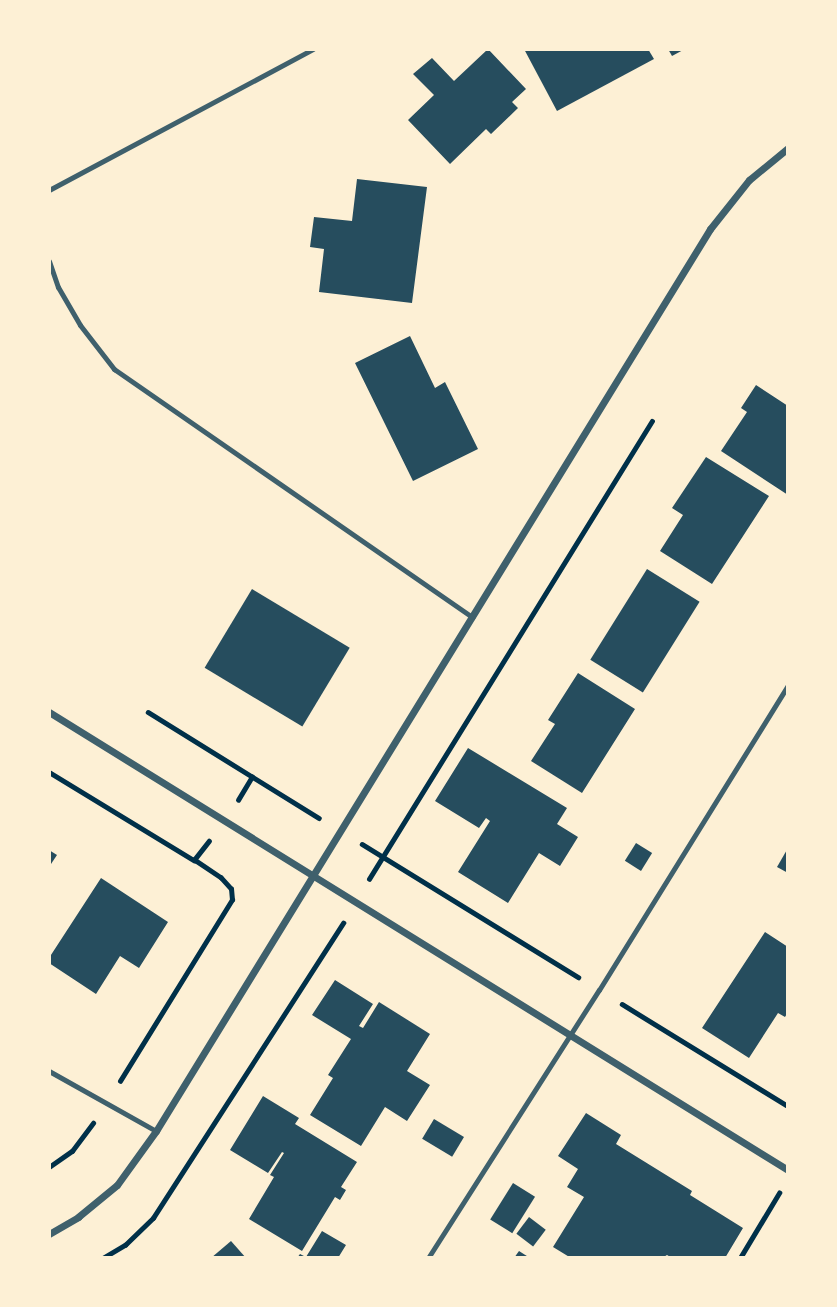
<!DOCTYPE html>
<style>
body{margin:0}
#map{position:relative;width:837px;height:1307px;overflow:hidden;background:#fdf0d5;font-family:"Nunito Sans",sans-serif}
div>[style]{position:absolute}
.building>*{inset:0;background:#264d5e;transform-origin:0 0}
.path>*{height:4.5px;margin:-2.25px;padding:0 2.25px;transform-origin:2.25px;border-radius:2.25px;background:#003049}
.service>*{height:5px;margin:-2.5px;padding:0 2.5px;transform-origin:2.5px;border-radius:2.5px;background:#3f606c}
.minor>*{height:7px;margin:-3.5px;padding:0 3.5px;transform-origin:3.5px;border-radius:3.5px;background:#3f606c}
span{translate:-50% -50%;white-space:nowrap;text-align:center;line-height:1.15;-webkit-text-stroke:7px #fdf0d5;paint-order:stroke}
.frame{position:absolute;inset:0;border:51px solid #fdf0d5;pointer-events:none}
</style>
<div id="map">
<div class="building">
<div style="clip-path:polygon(488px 49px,526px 89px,512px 102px,518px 108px,491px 134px,486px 129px,450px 164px,408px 120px,434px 95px,413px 74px,432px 58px,454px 81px)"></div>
<div style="clip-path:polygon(524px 49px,648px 49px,654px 59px,557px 111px)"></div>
<div style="clip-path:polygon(668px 49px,685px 49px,672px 56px)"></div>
<div style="clip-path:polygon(357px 179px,427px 187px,412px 303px,319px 292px,324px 249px,310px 247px,314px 217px,352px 221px)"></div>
<div style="clip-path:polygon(410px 336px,435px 388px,445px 382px,478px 449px,413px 481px,355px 363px)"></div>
<div style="clip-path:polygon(756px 385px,788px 406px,788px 495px,721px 451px,747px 412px,741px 408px)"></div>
<div style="clip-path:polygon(706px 457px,769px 496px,712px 584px,660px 551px,683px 515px,672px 508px)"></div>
<div style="left:647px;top:569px;width:62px;height:107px;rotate:32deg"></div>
<div style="left:252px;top:589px;width:114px;height:92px;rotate:31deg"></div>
<div style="clip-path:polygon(578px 673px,635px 709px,582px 793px,531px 761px,555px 724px,548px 720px)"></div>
<div style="clip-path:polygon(468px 748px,567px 808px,557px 824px,578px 837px,560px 866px,539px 853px,508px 903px,458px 872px,490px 821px,486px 818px,479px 828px,435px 801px)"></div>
<div style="left:636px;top:843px;width:19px;height:21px;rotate:32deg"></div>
<div style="clip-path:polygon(788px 848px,788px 873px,777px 867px)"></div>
<div style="clip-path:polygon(49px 850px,57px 855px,49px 867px)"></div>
<div style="clip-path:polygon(101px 878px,168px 922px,139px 968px,120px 956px,96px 994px,49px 963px,49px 958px)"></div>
<div style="clip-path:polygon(765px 932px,788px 947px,788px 1012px,785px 1017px,778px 1013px,749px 1058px,702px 1028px)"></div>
<div style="clip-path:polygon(335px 980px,373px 1004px,359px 1026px,363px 1028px,379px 1002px,430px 1034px,407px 1071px,430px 1085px,407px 1121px,385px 1107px,361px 1146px,310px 1115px,333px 1078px,328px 1075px,351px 1039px,312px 1015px)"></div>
<div style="clip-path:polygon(263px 1096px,299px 1118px,295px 1124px,357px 1162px,341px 1187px,346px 1190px,340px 1200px,335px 1197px,302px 1251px,249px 1219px,274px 1177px,270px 1175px,284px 1153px,282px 1152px,268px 1173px,230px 1150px)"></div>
<div style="clip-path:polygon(586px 1113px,621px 1135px,616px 1144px,692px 1191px,690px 1195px,743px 1228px,725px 1258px,672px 1258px,667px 1255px,662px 1258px,571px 1258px,553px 1247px,584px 1197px,567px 1187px,578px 1169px,558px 1156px)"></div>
<div style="left:434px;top:1119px;width:35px;height:23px;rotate:31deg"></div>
<div style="left:513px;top:1183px;width:26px;height:43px;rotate:32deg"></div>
<div style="left:529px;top:1217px;width:21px;height:21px;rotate:37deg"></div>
<div style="clip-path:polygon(322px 1231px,346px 1245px,338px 1258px,297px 1258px,300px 1254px,306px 1257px)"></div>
<div style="clip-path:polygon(231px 1241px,246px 1258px,211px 1258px)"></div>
<div style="clip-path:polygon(519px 1251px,530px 1258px,514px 1258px)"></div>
</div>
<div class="path">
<div style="left:148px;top:712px;width:201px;rotate:31.8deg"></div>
<div style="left:49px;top:772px;width:170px;rotate:31.3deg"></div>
<div style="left:238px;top:800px;width:27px;rotate:-59deg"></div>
<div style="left:362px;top:844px;width:254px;rotate:31.6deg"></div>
<div style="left:369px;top:879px;width:538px;rotate:-58.29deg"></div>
<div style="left:622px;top:1004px;width:195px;rotate:31.6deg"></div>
<div style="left:120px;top:1081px;width:213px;rotate:-58.3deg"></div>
<div style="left:232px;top:900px;width:11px;rotate:-95deg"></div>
<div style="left:231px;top:889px;width:15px;rotate:-132deg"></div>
<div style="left:221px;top:878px;width:32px;rotate:-146deg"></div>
<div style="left:194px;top:860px;width:24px;rotate:-52deg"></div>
<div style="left:49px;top:1167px;width:28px;rotate:-35deg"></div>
<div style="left:72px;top:1151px;width:35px;rotate:-53deg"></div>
<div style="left:103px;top:1258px;width:26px;rotate:-31deg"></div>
<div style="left:125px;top:1245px;width:39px;rotate:-44deg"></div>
<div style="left:153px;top:1218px;width:351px;rotate:-57.2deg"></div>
<div style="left:740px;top:1258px;width:76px;rotate:-59deg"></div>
</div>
<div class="service">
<div style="left:49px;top:190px;width:299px;rotate:-28.1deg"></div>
<div style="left:49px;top:261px;width:28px;rotate:71deg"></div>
<div style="left:58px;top:287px;width:44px;rotate:59.9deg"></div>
<div style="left:80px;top:325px;width:56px;rotate:52.3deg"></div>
<div style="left:114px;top:369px;width:436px;rotate:34.7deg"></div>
<div style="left:49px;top:1071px;width:123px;rotate:29.3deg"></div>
<div style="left:428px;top:1258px;width:318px;rotate:-57.5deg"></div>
<div style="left:599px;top:990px;width:359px;rotate:-58.2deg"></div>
</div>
<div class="minor">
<div style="left:49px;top:712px;width:869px;rotate:31.79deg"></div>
<div style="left:49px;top:1234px;width:34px;rotate:-30deg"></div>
<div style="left:78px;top:1217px;width:50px;rotate:-39.4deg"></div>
<div style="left:117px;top:1185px;width:67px;rotate:-54.2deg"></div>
<div style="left:156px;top:1131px;width:1059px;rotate:-58.44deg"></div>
<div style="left:710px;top:229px;width:63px;rotate:-51.5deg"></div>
<div style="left:749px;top:180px;width:50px;rotate:-39.4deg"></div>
</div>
<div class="frame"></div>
</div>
